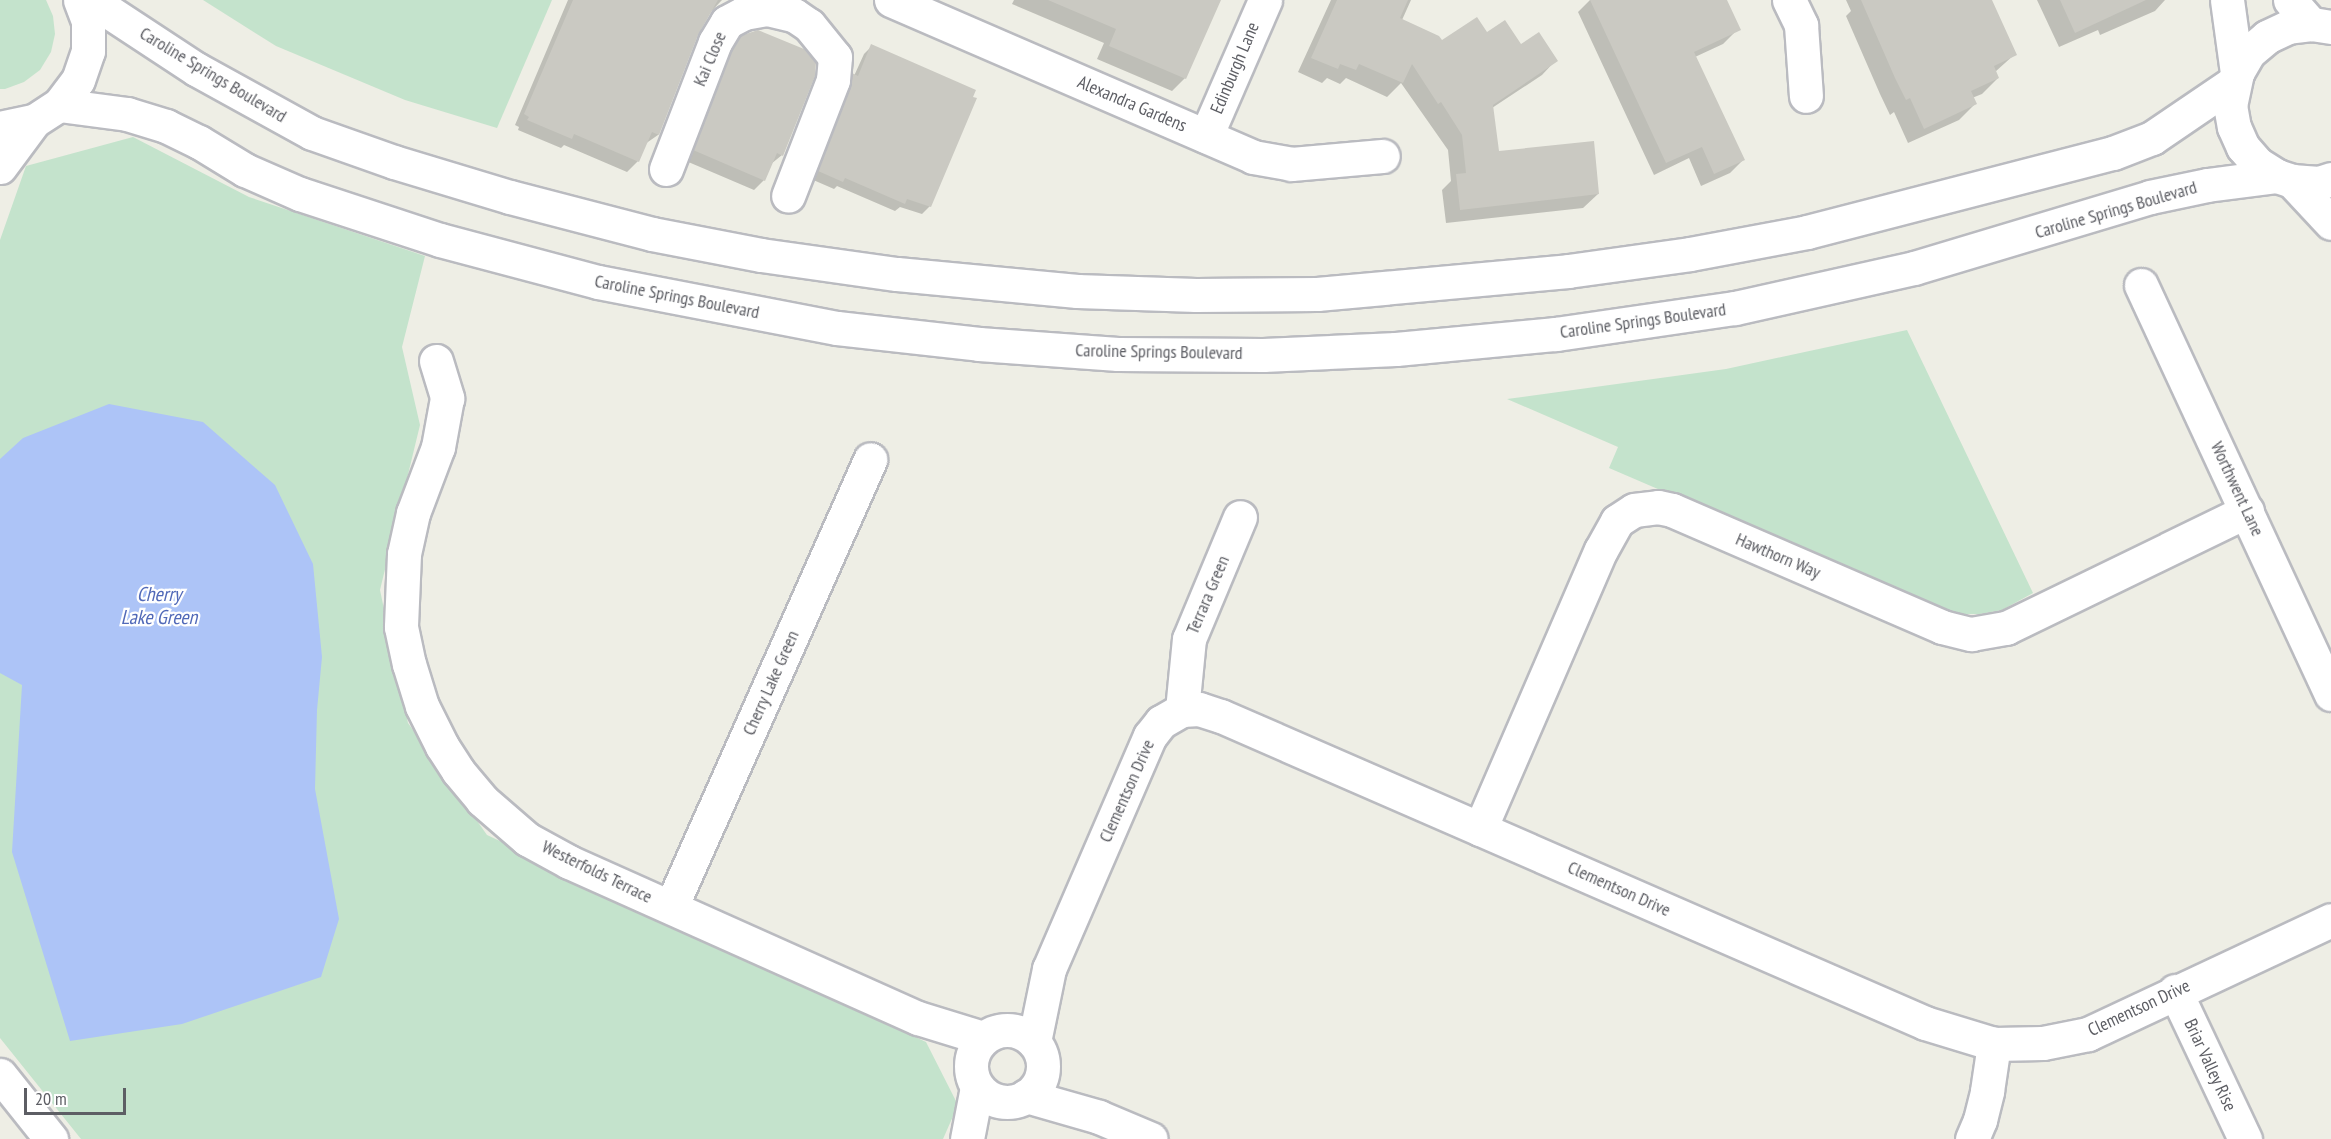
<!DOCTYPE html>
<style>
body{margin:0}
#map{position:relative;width:2331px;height:1139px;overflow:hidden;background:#eeeee5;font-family:"PT Sans Narrow",sans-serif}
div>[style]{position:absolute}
.green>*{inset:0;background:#c4e3cc}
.water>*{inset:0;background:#adc4f7}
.shadow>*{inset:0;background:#0003}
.building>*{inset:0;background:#cac9c2}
.roads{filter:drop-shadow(2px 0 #babbc0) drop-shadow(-2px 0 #babbc0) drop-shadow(0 2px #babbc0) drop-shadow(0 -2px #babbc0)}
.street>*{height:33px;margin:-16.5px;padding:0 16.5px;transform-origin:16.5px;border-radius:16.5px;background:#fff}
.street>.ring{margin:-16.5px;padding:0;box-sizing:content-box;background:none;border:33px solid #fff;border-radius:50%}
.secondary>*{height:33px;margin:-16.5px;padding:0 16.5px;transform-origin:16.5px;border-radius:16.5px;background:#fff}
span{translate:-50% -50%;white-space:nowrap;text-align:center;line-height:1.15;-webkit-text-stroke:4.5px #fff;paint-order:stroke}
.street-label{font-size:18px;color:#5d5e64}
.water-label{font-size:20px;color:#5169b8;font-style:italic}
.scale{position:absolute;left:24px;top:1088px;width:102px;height:27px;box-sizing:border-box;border:3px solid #5d5e64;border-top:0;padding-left:8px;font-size:18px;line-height:21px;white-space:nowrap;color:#5d5e64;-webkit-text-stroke:4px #fff;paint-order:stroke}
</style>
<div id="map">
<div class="green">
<div style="clip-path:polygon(0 0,46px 0,53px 16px,55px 34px,51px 52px,40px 70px,24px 82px,5px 89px,0 89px)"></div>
<div style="clip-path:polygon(203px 0,552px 0,497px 128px,405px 100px,276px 46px)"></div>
<div style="clip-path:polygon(133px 137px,249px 197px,425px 256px,402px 347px,420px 425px,380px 590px,408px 723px,487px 835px,926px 1042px,958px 1105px,943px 1139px,81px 1139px,0 1038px,0 240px,26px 166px)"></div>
<div style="clip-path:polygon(1907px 330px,2033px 593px,2002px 610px,1980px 614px,1959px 614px,1937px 609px,1609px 468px,1618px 447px,1507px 399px,1726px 369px)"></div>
</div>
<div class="water">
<div style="clip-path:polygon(109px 404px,203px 422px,275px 485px,313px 564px,322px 657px,317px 710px,315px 789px,339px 919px,321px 977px,182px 1024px,70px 1041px,12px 852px,22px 685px,0 673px,0 459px,23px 438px)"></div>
</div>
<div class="shadow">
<div style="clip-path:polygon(568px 0,722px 0,707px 16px,696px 35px,658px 135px,645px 144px,638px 161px,627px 172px,564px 145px,561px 148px,518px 130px,519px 127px,515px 125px)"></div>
<div style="clip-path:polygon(1014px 0,1219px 0,1185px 78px,1172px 91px,1097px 59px,1104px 43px,1012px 4px)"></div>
<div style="clip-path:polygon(1331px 0,1411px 0,1402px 20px,1442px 42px,1521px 46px,1556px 60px,1542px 75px,1492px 108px,1498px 153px,1598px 194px,1583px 208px,1446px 223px,1442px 190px,1451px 181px,1448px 150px,1401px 83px,1387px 97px,1346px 78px,1340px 84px,1327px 78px,1322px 83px,1298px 72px)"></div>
<div style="clip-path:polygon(1590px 0,1721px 0,1736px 31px,1723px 44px,1695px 57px,1743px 160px,1730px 173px,1701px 186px,1689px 158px,1654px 175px,1578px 12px)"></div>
<div style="clip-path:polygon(1846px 0,1991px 0,2015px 54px,1995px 72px,1998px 78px,1982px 94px,1972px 98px,1975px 104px,1959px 120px,1908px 143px,1894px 112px,1890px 115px,1880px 94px,1846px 16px,1851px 11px)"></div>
<div style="clip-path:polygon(2037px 0,2165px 0,2155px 11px,2100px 35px,2098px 30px,2059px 47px)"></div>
<div style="clip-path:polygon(741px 37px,782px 155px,771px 164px,764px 180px,754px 190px,686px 161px,723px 62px)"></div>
<div style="clip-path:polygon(872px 46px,930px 206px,922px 214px,900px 207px,895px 211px,837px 186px,834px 189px,811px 179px,845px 83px,854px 76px,864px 54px)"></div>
</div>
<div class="building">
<div style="clip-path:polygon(573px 0,718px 0,698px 35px,659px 135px,652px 132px,639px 162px,574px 134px,572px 139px,527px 120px,529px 117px,524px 114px)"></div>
<div style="clip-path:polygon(1048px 0,1221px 0,1186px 79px,1109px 46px,1116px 29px)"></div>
<div style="clip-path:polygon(1337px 0,1408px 0,1400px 18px,1439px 36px,1442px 40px,1477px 17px,1487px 32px,1505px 20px,1521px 44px,1539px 32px,1558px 61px,1493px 105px,1499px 151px,1594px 141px,1599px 194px,1460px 210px,1456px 174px,1466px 173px,1462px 135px,1441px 102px,1438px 104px,1412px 64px,1403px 83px,1359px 64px,1356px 70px,1340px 64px,1338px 69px,1311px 58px)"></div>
<div style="clip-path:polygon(1590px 0,1727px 0,1741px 30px,1694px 52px,1745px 160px,1714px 174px,1702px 147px,1666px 163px)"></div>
<div style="clip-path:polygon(1861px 0,1992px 0,2017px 55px,1994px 66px,1999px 78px,1971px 91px,1977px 104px,1924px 129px,1910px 98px,1906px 100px,1895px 78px)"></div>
<div style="clip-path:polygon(2060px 0,2146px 0,2075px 33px)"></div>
<div style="clip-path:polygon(758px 30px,804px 49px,816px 63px,815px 76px,783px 156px,777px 153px,765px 181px,693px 150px,732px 50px,740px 36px)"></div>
<div style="clip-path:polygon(871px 44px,976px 90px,973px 97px,977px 98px,931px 207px,907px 199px,905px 204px,845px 178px,843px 182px,818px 171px,850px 87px,852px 73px,858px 76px)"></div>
</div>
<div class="roads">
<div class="street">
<div style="left:891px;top:0;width:395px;rotate:23.4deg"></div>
<div style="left:1253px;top:157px;width:39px;rotate:10deg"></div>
<div style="left:1291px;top:164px;width:92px;rotate:-5deg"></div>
<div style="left:1789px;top:0;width:28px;rotate:64deg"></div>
<div style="left:1801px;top:25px;width:71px;rotate:86deg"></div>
<div style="left:2227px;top:0;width:74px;rotate:82.2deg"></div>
<div style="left:2290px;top:0;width:32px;rotate:49deg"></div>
<div style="left:1206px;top:136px;width:148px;rotate:-66.5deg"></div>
<div style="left:666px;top:169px;width:136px;rotate:-68.9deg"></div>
<div style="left:715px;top:42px;width:23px;rotate:-59deg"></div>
<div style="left:727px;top:22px;width:19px;rotate:-28deg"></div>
<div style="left:744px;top:13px;width:23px;rotate:-10deg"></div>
<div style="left:767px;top:9px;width:28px;rotate:13deg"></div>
<div style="left:794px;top:15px;width:18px;rotate:34deg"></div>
<div style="left:809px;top:25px;width:41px;rotate:50.9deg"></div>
<div style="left:835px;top:57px;width:23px;rotate:95deg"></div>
<div style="left:833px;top:80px;width:124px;rotate:111.2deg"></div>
<div style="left:2292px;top:181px;width:57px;rotate:47.1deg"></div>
<div style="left:2141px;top:285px;width:451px;rotate:65.1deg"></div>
<div style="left:436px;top:361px;width:39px;rotate:73deg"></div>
<div style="left:447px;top:398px;width:50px;rotate:100.4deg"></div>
<div style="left:438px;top:447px;width:71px;rotate:110.7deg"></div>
<div style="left:413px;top:513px;width:42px;rotate:102.4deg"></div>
<div style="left:404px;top:554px;width:73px;rotate:92.4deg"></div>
<div style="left:401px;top:627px;width:38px;rotate:78deg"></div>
<div style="left:409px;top:664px;width:44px;rotate:72.8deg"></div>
<div style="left:422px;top:706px;width:45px;rotate:63.4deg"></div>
<div style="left:442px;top:746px;width:30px;rotate:57deg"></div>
<div style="left:458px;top:771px;width:38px;rotate:50deg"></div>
<div style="left:482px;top:800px;width:60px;rotate:40.9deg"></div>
<div style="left:527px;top:839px;width:48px;rotate:28.7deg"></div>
<div style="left:569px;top:862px;width:382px;rotate:24.1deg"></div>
<div style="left:918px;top:1018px;width:68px;rotate:17.1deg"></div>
<div style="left:1182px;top:710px;width:71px;rotate:-84.4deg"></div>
<div style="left:1189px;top:639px;width:132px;rotate:-67.3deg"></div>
<div style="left:1480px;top:829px;width:304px;rotate:-66.6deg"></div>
<div style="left:1601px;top:550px;width:33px;rotate:-61deg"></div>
<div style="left:1617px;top:521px;width:20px;rotate:-33deg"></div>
<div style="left:1634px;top:510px;width:24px;rotate:-7deg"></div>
<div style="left:1658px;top:507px;width:14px;rotate:12deg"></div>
<div style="left:1672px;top:510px;width:294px;rotate:23.4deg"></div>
<div style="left:1942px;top:627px;width:30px;rotate:14deg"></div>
<div style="left:1971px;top:634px;width:36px;rotate:-10deg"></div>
<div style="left:2006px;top:628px;width:268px;rotate:-25.9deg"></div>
<div style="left:671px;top:907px;width:490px;rotate:-66deg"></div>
<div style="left:2175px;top:991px;width:164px;rotate:64.7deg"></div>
<div class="ring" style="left:971px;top:1030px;width:39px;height:39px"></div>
<div style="left:1034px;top:1042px;width:75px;rotate:-78.4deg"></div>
<div style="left:1049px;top:969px;width:254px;rotate:-66.6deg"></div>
<div style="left:1150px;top:736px;width:18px;rotate:-52deg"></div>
<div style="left:1161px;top:722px;width:24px;rotate:-30deg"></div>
<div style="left:1182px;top:710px;width:17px;rotate:-3deg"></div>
<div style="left:1199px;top:709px;width:23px;rotate:18deg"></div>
<div style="left:1221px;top:716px;width:768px;rotate:23.56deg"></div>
<div style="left:1925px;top:1023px;width:72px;rotate:16.9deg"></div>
<div style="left:1994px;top:1044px;width:49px;rotate:-1.2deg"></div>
<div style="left:2043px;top:1043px;width:46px;rotate:-11.3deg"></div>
<div style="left:2088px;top:1034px;width:268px;rotate:-25.1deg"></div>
<div style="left:0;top:1075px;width:82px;rotate:51.4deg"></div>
<div style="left:1026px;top:1096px;width:76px;rotate:16deg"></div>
<div style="left:1099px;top:1117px;width:56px;rotate:22.9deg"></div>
<div style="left:967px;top:1139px;width:53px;rotate:-79.1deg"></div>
<div style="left:1972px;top:1139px;width:21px;rotate:-67deg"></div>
<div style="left:1980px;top:1120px;width:30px;rotate:-76deg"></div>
<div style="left:1987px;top:1091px;width:48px;rotate:-81.5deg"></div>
</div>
<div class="secondary">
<div style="left:91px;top:0;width:126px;rotate:33.3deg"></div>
<div style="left:196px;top:69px;width:132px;rotate:28.9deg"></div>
<div style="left:312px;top:133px;width:87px;rotate:19.5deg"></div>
<div style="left:394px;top:162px;width:121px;rotate:16.8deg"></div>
<div style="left:510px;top:197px;width:147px;rotate:14.6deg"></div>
<div style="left:652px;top:234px;width:111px;rotate:10.9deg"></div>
<div style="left:761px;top:255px;width:137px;rotate:8deg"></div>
<div style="left:897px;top:274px;width:181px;rotate:5.4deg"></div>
<div style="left:1077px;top:291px;width:119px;rotate:1.9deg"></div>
<div style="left:1196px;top:295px;width:121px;rotate:-0.5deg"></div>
<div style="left:1317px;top:294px;width:252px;rotate:-5.2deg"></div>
<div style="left:1568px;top:271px;width:123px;rotate:-7.9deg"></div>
<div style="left:1690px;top:254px;width:119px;rotate:-10.6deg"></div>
<div style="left:1807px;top:232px;width:316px;rotate:-14.5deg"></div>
<div style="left:2113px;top:153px;width:42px;rotate:-21deg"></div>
<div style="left:2152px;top:138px;width:98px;rotate:-34.2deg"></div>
<div style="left:2331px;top:27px;width:20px;rotate:-171deg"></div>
<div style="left:2311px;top:24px;width:23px;rotate:173deg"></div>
<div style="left:2288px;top:27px;width:23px;rotate:155deg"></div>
<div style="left:2267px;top:37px;width:23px;rotate:140deg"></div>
<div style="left:2249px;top:52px;width:24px;rotate:120deg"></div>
<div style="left:2237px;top:73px;width:33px;rotate:102deg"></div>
<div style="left:2230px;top:105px;width:22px;rotate:80deg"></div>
<div style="left:2234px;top:127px;width:22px;rotate:66deg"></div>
<div style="left:2243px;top:147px;width:23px;rotate:49deg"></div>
<div style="left:2258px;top:164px;width:22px;rotate:32deg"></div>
<div style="left:2277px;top:176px;width:16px;rotate:18deg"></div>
<div style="left:2292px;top:181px;width:27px;rotate:4deg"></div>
<div style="left:2319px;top:183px;width:13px;rotate:-18deg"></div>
<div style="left:59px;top:105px;width:69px;rotate:7.5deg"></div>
<div style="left:127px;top:114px;width:41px;rotate:17.1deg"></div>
<div style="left:166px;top:126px;width:37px;rotate:26deg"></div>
<div style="left:199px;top:142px;width:54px;rotate:31.3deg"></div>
<div style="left:245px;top:170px;width:60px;rotate:23.6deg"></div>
<div style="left:300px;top:194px;width:147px;rotate:18.2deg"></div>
<div style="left:440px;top:240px;width:163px;rotate:14.9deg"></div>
<div style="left:598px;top:282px;width:243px;rotate:10.9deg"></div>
<div style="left:837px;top:328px;width:143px;rotate:6.4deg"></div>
<div style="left:979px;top:344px;width:139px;rotate:4.1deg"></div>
<div style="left:1118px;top:354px;width:145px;rotate:0.4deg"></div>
<div style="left:1263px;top:355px;width:133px;rotate:-2.6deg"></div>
<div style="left:1396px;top:349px;width:161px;rotate:-5.4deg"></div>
<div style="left:1556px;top:334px;width:181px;rotate:-8.3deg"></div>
<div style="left:1735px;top:308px;width:183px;rotate:-12.6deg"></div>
<div style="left:1914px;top:268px;width:246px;rotate:-16.7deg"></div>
<div style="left:2150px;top:197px;width:58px;rotate:-11.9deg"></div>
<div style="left:2207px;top:185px;width:71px;rotate:-7.3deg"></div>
<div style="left:0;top:128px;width:35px;rotate:-12deg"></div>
<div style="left:34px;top:121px;width:30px;rotate:-33deg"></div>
<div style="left:59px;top:105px;width:31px;rotate:-53deg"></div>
<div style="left:78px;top:80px;width:31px;rotate:-71deg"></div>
<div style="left:88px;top:51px;width:30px;rotate:-90deg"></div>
<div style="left:88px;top:21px;width:22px;rotate:-111deg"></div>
<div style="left:0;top:167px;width:57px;rotate:-53.5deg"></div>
</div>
</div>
<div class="street-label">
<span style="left:710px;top:59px;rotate:-67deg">Kai Close</span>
<span style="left:1235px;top:68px;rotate:-67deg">Edinburgh Lane</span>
<span style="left:213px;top:75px;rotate:31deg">Caroline Springs Boulevard</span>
<span style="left:1132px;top:104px;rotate:23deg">Alexandra Gardens</span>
<span style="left:2116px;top:210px;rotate:-16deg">Caroline Springs Boulevard</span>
<span style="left:677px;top:297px;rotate:11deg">Caroline Springs Boulevard</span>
<span style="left:1643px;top:321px;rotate:-8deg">Caroline Springs Boulevard</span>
<span style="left:1159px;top:352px;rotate:1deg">Caroline Springs Boulevard</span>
<span style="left:2237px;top:489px;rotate:65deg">Worthwent Lane</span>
<span style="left:1778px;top:556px;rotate:23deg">Hawthorn Way</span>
<span style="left:1208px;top:595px;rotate:-67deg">Terrara Green</span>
<span style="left:771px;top:683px;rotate:-66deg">Cherry Lake Green</span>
<span style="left:1127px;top:791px;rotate:-66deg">Clementson Drive</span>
<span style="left:597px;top:872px;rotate:26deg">Westerfolds Terrace</span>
<span style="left:1619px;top:889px;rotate:24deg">Clementson Drive</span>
<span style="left:2139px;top:1008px;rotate:-25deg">Clementson Drive</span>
<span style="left:2210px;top:1065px;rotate:65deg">Briar Valley Rise</span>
</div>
<div class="water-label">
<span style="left:159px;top:606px">Cherry<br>Lake Green</span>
</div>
<div class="scale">20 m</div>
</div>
